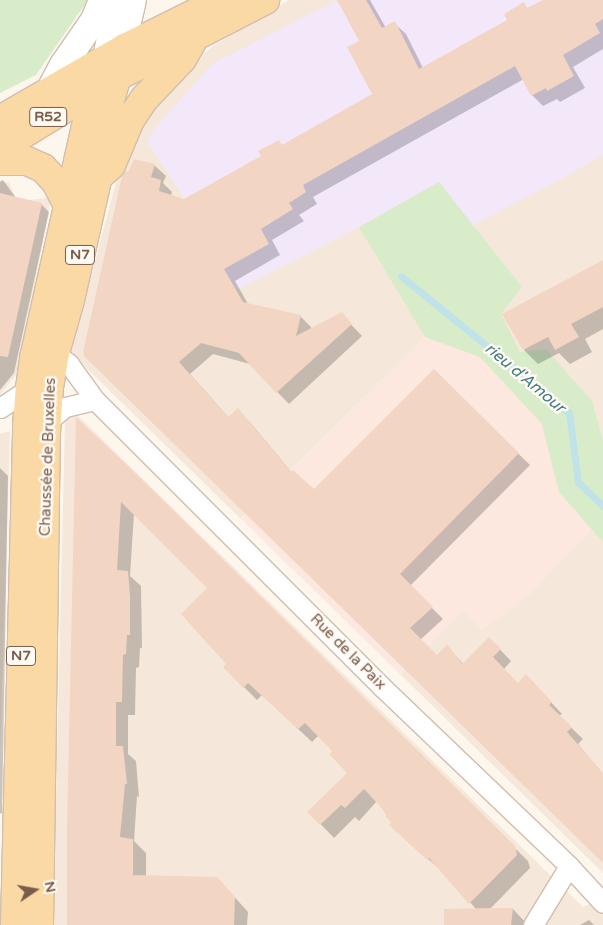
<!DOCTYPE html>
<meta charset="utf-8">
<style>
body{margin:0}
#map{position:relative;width:603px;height:925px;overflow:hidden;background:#fdf6ec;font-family:"Varela Round",sans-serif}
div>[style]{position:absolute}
.residential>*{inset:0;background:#f5e8da}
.commercial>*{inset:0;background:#fde8e0}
.education>*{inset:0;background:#f3e8fa}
.green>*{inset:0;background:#d8ecc9}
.shadow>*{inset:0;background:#0003}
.stream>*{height:7px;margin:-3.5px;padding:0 3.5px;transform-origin:3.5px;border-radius:3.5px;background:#bfe3e8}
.building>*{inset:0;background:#f3d5c3}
.roads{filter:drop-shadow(1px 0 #d1beb0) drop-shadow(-1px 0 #d1beb0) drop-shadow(0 1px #d1beb0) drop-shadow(0 -1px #d1beb0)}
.street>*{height:19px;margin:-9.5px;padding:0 9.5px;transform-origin:9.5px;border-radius:9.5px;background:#fff}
.secondary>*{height:26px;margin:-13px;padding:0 13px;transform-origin:13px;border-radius:13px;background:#fff}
.primary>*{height:28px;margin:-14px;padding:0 14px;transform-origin:14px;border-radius:14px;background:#fbd9a5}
span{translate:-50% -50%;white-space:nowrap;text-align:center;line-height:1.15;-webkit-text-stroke:5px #fffaf3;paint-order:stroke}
.shield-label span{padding:1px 4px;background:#fffaf3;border:1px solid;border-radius:4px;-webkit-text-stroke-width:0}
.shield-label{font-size:14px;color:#7a5c4d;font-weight:700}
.street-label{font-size:15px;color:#7a5c4d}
.water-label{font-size:16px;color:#437c86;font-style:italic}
.north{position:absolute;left:10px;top:865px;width:50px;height:50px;-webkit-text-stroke:4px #fffaf3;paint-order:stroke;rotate:78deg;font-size:14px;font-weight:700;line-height:20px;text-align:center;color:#7a5c4d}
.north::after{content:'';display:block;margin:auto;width:18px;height:22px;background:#7a5c4d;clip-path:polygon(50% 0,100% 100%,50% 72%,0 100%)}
</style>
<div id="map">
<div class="residential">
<div style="clip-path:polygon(289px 0,603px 0,603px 873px,400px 674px,463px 611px,425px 337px,241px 519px,71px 353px,121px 163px,167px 84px,213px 46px)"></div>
<div style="clip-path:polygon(0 180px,9px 183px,18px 202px,51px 197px,19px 371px,0 395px)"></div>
<div style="clip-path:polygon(71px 409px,583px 907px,603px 898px,603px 925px,53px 925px,65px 421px)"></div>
<div style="clip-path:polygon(10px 431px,0 751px,0 434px)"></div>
</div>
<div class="commercial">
<div style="clip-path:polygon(425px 337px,480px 357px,542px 424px,559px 491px,591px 530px,529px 595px,482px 630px,463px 611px,400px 674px,241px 519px)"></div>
</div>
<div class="education">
<div style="clip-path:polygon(338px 0,603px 0,603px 155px,552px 184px,473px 225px,439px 182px,359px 227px,236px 290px,189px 206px,147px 141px,152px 132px,212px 64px)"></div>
</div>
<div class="green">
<div style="clip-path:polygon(0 0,88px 0,36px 75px,0 93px)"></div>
<div style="clip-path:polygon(439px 182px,522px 287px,501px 314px,520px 352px,546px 349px,592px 401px,603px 440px,603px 542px,559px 492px,542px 424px,480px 357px,425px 337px,359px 227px)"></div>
</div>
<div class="shadow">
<div style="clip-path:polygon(340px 0,370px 0,386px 28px,394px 23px,406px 34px,423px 68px,509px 21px,523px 4px,528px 9px,545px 0,603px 0,603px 49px,573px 67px,585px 88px,560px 102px,557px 99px,543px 106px,532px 95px,524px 79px,313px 197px,317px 204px,299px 215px,304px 221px,272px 240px,280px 255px,235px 281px,248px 304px,300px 316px,311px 327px,311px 330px,341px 314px,362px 336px,289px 404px,250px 364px,213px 354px,190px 374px,229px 418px,249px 421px,292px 473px,314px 491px,434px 371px,530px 465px,410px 586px,443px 619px,420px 640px,437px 656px,447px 646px,463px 664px,489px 638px,511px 661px,503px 670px,518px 684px,537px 687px,562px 714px,559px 716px,583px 739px,578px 744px,603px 774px,603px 862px,97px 368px,129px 173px,154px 165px,166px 176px,163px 183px,172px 192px,171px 196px,184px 200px,373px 95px,360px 41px)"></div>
<div style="clip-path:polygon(3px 180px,16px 198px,41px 204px,49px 212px,14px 373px,0 390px,0 182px)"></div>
<div style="clip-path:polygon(603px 261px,603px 329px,585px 339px,592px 352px,570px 364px,559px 353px,538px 364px,524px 350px)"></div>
<div style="clip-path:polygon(77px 420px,528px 861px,530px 868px,489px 910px,513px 909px,526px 923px,526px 925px,450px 925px,477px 910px,442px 871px,404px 838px,377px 801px,359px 821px,355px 817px,334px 838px,309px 812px,349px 773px,334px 751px,319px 735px,312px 742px,262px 695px,257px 700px,244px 687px,228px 664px,209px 589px,134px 513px,130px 576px,141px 586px,142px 648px,140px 648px,139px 667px,136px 668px,135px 715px,128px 715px,128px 754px,136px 761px,139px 797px,137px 796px,134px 841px,146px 853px,146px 877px,230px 892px,248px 912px,247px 925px,68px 925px)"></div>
<div style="clip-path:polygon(0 468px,8px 476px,2px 814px,0 813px)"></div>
<div style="clip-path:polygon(589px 920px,594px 925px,580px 925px)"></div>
</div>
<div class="stream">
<div style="left:401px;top:276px;width:217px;rotate:39.2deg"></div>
<div style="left:569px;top:413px;width:70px;rotate:82.6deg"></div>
<div style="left:578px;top:482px;width:35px;rotate:44deg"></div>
</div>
<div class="building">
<div style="clip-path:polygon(337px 0,366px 0,382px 28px,395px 21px,419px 69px,507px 20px,504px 14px,524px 2px,527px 8px,543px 0,603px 0,603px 19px,595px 24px,600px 33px,563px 55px,574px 76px,547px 91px,546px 88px,531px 96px,515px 66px,303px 185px,306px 192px,289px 203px,293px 209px,261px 229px,269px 244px,224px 269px,243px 302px,301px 315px,296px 336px,342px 312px,352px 324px,276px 393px,239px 353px,201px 343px,179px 362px,228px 417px,238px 408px,291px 472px,293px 470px,314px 489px,434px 369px,519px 453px,400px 574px,433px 607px,410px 628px,437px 655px,447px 644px,462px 664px,489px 637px,501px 649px,493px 657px,518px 683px,526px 674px,552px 702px,549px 705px,572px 727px,567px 732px,603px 773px,603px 863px,84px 356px,83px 352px,122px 176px,125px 171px,128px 172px,134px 159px,155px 164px,151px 177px,161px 180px,159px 191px,184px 199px,261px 156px,258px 151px,279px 140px,282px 145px,372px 94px,347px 47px,359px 41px)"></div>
<div style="clip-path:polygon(0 193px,42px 203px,8px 357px,0 356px)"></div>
<div style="clip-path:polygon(603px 260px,603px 307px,571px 324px,579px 337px,555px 350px,548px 337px,523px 350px,502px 314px)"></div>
<div style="clip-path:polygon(76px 417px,125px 463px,515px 846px,517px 855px,469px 904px,429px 858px,427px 860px,389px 825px,391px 822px,385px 816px,387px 814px,364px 789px,345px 808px,341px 805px,320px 825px,307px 812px,347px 773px,329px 754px,332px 751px,305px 723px,298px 729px,248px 683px,243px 688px,223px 667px,226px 664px,181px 614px,207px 588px,121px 502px,117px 570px,128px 571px,130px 596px,130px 635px,127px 635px,126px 654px,123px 655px,122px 702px,116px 702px,116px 746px,123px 746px,127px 784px,125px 784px,120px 837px,133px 839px,133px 875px,217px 877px,235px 897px,234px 925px,67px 925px,67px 828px)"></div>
<div style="clip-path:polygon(494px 908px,513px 908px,511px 925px,444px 925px,444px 909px)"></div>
</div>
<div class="roads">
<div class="street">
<div style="left:125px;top:48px;width:49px;rotate:-77.1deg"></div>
<div style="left:55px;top:353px;width:18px;rotate:38deg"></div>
<div style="left:69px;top:364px;width:44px;rotate:54.2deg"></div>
<div style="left:95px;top:400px;width:406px;rotate:45deg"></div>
<div style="left:382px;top:687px;width:259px;rotate:43.7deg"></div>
<div style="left:569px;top:866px;width:50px;rotate:47.4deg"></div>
<div style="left:0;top:408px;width:36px;rotate:-34deg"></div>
<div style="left:47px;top:422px;width:23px;rotate:-40deg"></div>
<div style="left:65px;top:407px;width:31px;rotate:-13deg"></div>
<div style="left:533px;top:925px;width:69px;rotate:-58.6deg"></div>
</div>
<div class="secondary">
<div style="left:106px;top:58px;width:59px;rotate:-78.3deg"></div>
<div style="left:49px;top:91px;width:30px;rotate:-62deg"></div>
<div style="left:63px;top:65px;width:55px;rotate:-55.4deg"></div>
<div style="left:94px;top:20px;width:22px;rotate:-68deg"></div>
</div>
<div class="primary">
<div style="left:0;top:120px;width:144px;rotate:-29.9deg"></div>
<div style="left:125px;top:48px;width:108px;rotate:-26.3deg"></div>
<div style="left:0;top:148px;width:136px;rotate:-31.5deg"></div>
<div style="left:116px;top:77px;width:168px;rotate:-27.3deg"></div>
<div style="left:0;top:161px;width:27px"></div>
<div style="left:27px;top:161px;width:17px;rotate:24deg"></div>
<div style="left:43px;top:168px;width:19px;rotate:47deg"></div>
<div style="left:56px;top:182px;width:27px;rotate:63deg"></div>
<div style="left:101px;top:174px;width:13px;rotate:-42deg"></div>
<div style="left:111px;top:165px;width:49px;rotate:-67.1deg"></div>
<div style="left:130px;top:120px;width:25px;rotate:-56deg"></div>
<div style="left:144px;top:99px;width:55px;rotate:-46.5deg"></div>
<div style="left:182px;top:59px;width:20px;rotate:-60deg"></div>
<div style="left:15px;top:925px;width:498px;rotate:-88.6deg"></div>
<div style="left:27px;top:427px;width:39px;rotate:-86deg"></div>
<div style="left:30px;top:388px;width:34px;rotate:-82deg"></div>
<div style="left:35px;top:354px;width:243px;rotate:-77.4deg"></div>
<div style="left:39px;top:925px;width:492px;rotate:-89.2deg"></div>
<div style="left:46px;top:433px;width:46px;rotate:-86.3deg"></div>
<div style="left:49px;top:387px;width:35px;rotate:-80deg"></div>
<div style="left:55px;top:353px;width:55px;rotate:-74.2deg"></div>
<div style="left:70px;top:300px;width:127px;rotate:-77.3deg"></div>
<div style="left:98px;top:176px;width:36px;rotate:-87deg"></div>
<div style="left:100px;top:140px;width:30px;rotate:-76deg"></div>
<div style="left:107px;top:111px;width:66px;rotate:-74.1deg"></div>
</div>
</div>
<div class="shield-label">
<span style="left:48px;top:117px">R52</span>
<span style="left:80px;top:255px">N7</span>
<span style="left:21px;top:656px">N7</span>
</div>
<div class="street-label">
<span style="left:48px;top:457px;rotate:-88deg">Chaussée de Bruxelles</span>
<span style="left:348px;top:652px;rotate:45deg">Rue de la Paix</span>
</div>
<div class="water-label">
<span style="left:525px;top:378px;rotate:40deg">rieu d'Amour</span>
</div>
<div class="north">N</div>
</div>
